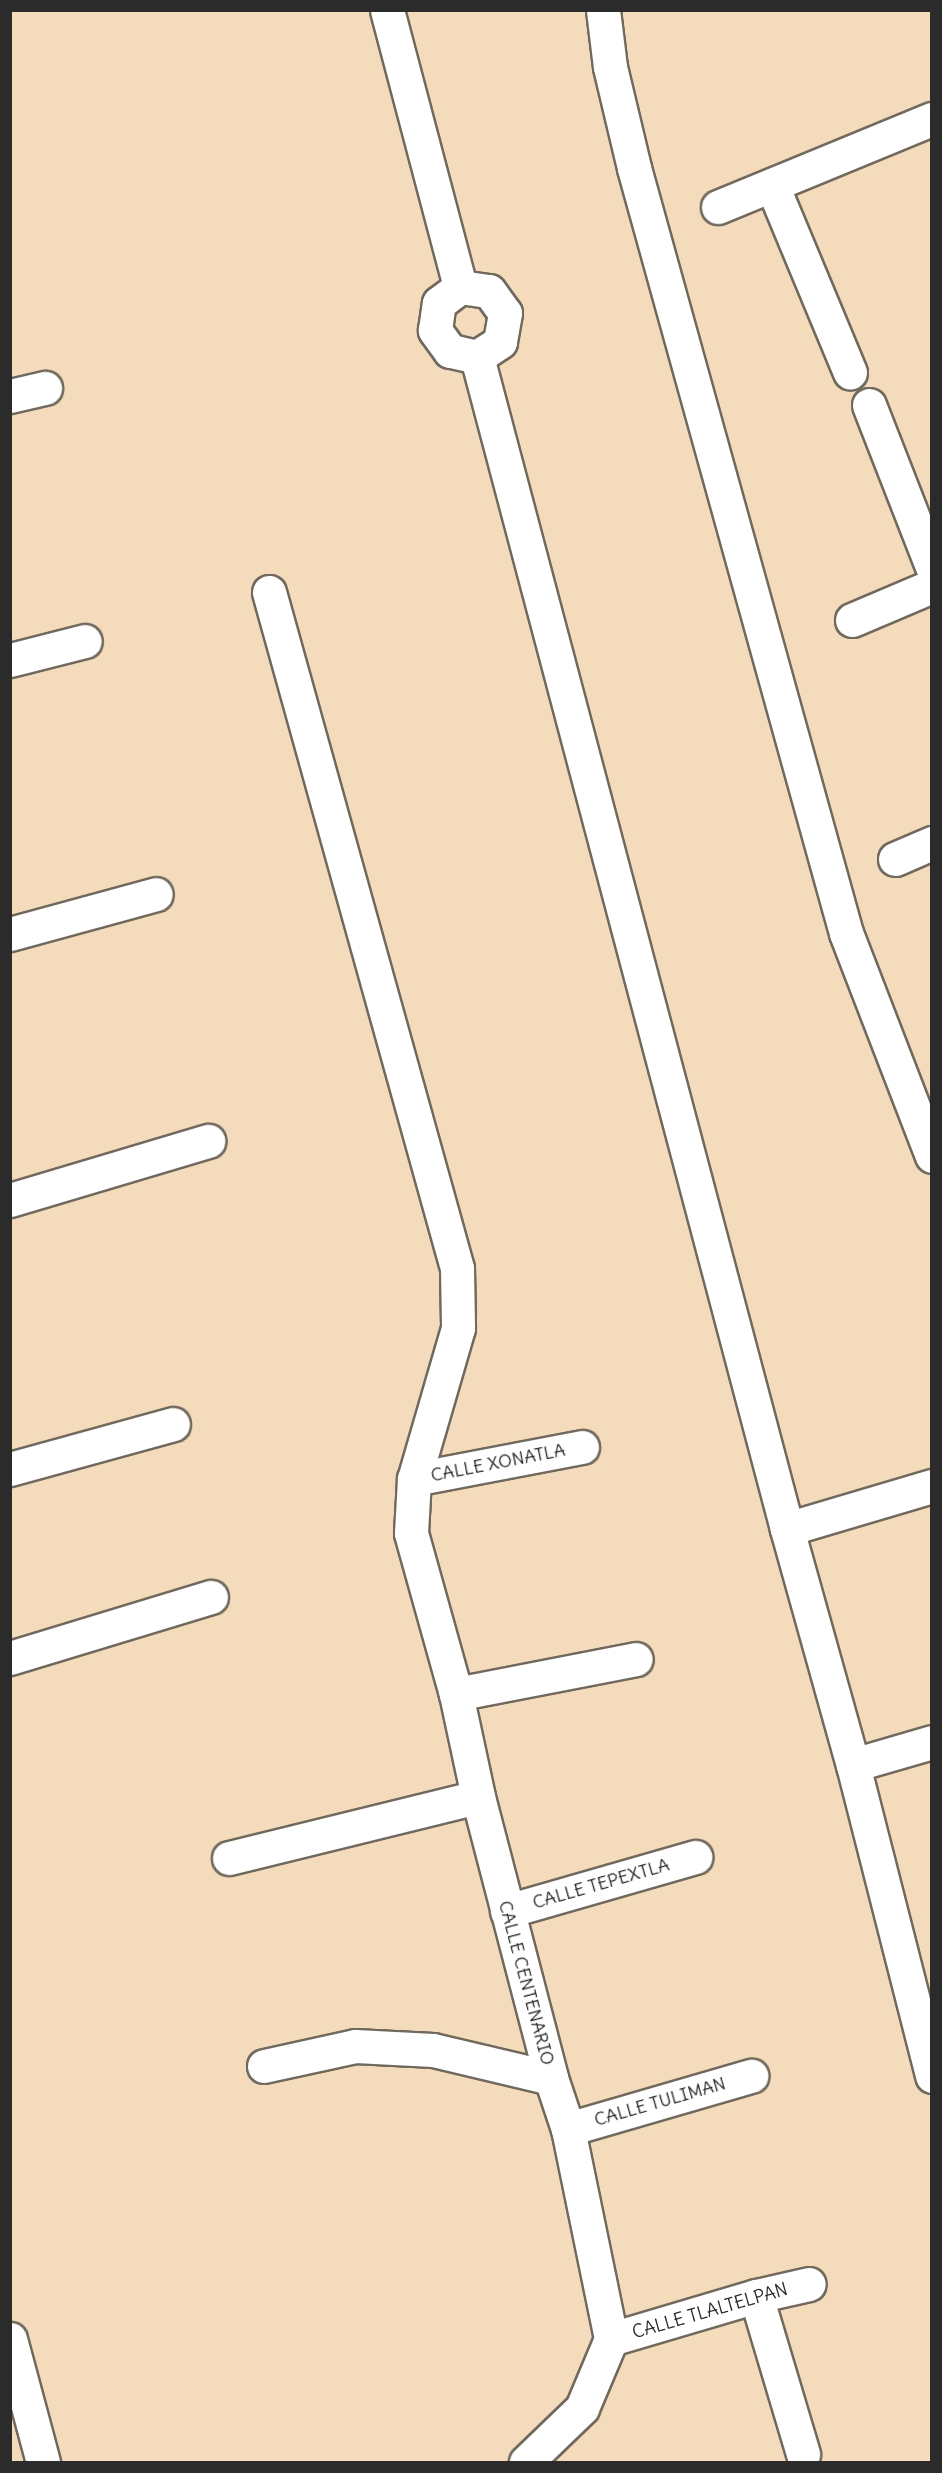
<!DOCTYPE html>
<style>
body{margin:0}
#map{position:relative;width:942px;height:2473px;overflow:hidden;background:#f3dbbb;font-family:Delius,sans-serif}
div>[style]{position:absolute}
.roads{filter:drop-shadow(2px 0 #71695d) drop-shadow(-2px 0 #71695d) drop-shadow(0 2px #71695d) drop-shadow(0 -2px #71695d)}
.street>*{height:33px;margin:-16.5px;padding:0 16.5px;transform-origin:16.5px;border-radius:16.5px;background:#fff}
span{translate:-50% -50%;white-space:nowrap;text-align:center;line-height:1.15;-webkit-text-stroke:4.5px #fff;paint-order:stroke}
.street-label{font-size:18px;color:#2b2b2b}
.frame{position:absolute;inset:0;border:12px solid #2b2b2b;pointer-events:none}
</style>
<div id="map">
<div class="roads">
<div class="street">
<div style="left:387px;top:10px;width:286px;rotate:75.2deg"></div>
<div style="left:603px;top:10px;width:57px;rotate:83deg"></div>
<div style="left:610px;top:67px;width:104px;rotate:76.6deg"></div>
<div style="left:634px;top:168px;width:794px;rotate:74.51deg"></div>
<div style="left:846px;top:933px;width:239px;rotate:68.9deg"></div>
<div style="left:772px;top:185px;width:203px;rotate:67.4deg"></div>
<div style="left:718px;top:207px;width:231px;rotate:-22.4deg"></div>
<div style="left:460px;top:287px;width:29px;rotate:8deg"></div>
<div style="left:489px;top:291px;width:27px;rotate:54deg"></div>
<div style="left:505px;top:313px;width:29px;rotate:100deg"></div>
<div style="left:500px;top:342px;width:27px;rotate:147deg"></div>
<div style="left:477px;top:357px;width:28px;rotate:-167deg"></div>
<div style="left:450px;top:351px;width:26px;rotate:-126deg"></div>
<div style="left:435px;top:330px;width:27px;rotate:-82deg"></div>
<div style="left:439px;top:303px;width:26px;rotate:-37deg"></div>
<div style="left:477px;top:357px;width:1212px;rotate:75.18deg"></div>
<div style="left:787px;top:1529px;width:245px;rotate:74.4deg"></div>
<div style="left:853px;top:1765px;width:321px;rotate:75.7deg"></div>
<div style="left:10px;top:396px;width:36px;rotate:-13deg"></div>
<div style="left:869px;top:405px;width:174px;rotate:68.7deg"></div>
<div style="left:269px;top:592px;width:702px;rotate:74.46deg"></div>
<div style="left:457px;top:1268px;width:60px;rotate:89deg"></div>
<div style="left:458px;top:1328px;width:157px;rotate:106.2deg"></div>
<div style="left:414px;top:1479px;width:54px;rotate:93.2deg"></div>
<div style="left:411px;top:1533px;width:167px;rotate:74.4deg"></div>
<div style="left:456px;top:1694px;width:105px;rotate:77.9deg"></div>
<div style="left:478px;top:1797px;width:290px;rotate:75.4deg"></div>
<div style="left:551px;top:2078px;width:54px;rotate:71.6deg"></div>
<div style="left:568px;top:2129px;width:214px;rotate:78.4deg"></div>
<div style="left:611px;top:2339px;width:75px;rotate:112.8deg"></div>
<div style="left:582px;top:2408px;width:78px;rotate:136deg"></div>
<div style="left:852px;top:620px;width:87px;rotate:-23deg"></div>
<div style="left:10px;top:660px;width:77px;rotate:-14.2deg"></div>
<div style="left:895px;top:859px;width:40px;rotate:-23.4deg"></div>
<div style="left:10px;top:934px;width:151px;rotate:-15.3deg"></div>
<div style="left:10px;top:1200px;width:207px;rotate:-16.6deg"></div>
<div style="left:10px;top:1469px;width:169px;rotate:-15.4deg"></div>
<div style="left:414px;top:1479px;width:171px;rotate:-10.8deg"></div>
<div style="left:787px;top:1529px;width:151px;rotate:-16.5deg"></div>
<div style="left:10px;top:1658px;width:210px;rotate:-16.9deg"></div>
<div style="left:456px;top:1694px;width:183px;rotate:-11deg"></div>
<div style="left:853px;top:1765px;width:82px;rotate:-16.2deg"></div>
<div style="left:229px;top:1858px;width:256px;rotate:-13.8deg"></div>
<div style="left:507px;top:1911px;width:196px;rotate:-16deg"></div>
<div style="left:264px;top:2066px;width:93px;rotate:-12.4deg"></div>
<div style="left:355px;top:2046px;width:78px;rotate:2.9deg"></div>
<div style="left:433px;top:2050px;width:121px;rotate:13.3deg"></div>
<div style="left:568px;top:2129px;width:191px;rotate:-16.2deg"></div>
<div style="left:756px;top:2296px;width:165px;rotate:73.4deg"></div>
<div style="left:10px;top:2339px;width:127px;rotate:75deg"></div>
<div style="left:611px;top:2339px;width:151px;rotate:-16.5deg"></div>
<div style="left:756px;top:2296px;width:54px;rotate:-12.8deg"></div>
</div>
</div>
<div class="street-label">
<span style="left:498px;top:1463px;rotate:-11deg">CALLE XONATLA</span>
<span style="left:601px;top:1884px;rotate:-16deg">CALLE TEPEXTLA</span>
<span style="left:526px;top:1983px;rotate:75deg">CALLE CENTENARIO</span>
<span style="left:660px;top:2102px;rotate:-16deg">CALLE TULIMAN</span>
<span style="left:710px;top:2311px;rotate:-16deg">CALLE TLALTELPAN</span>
</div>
<div class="frame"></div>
</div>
